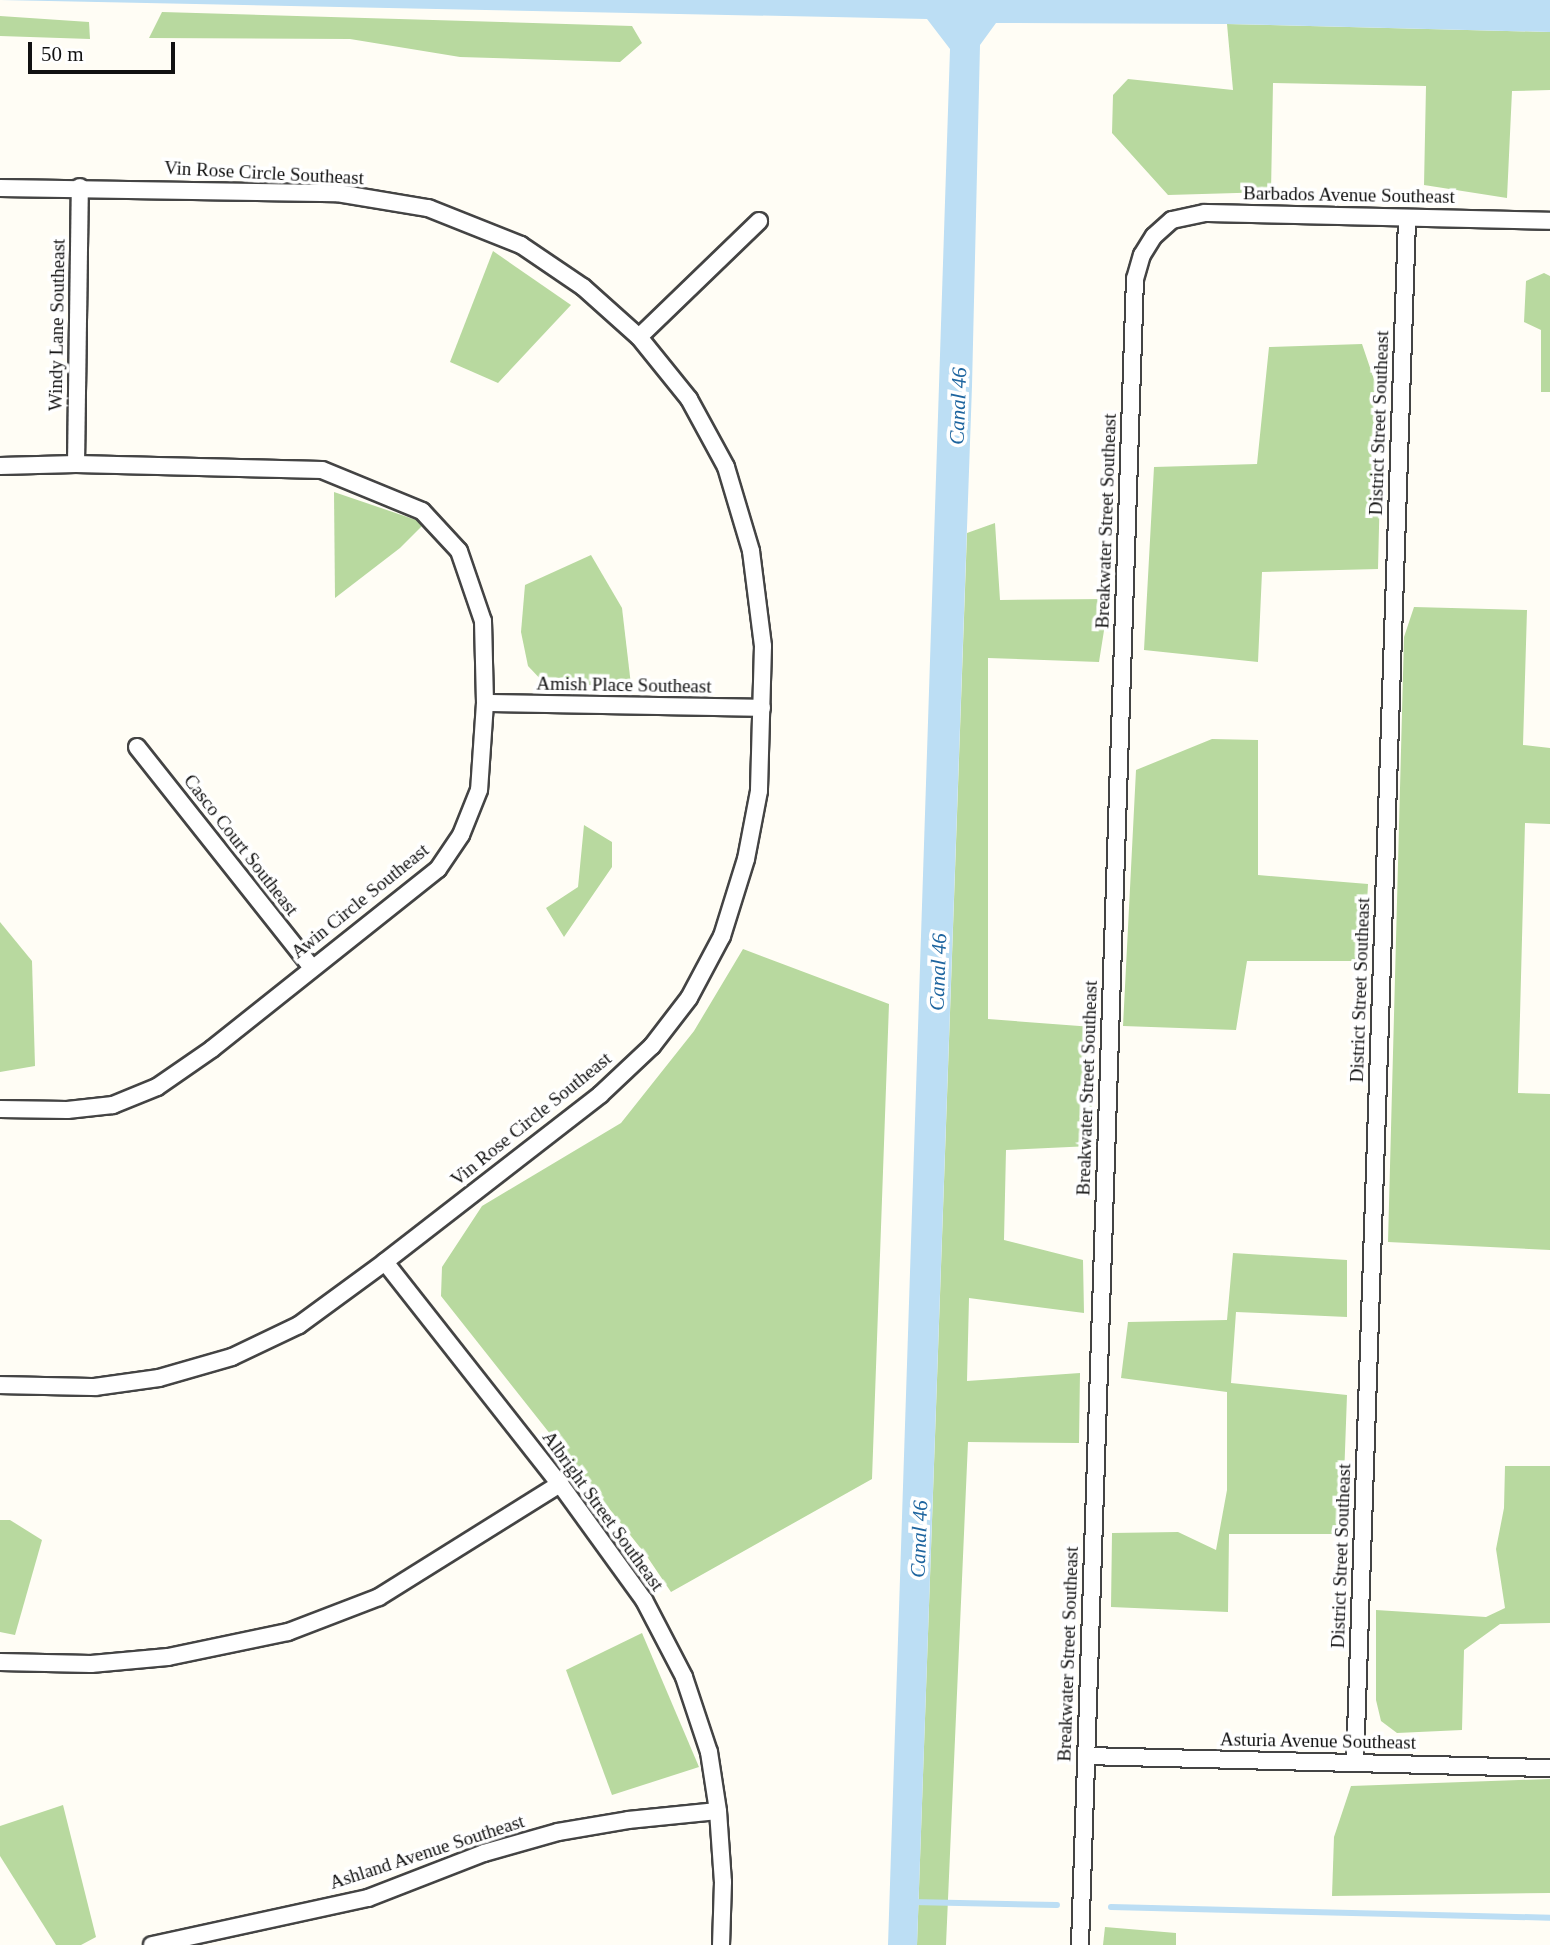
<!DOCTYPE html>
<style>
body{margin:0}
#map{position:relative;width:1550px;height:1945px;overflow:hidden;background:#fffdf5;font-family:Georgia,serif}
div>[style]{position:absolute}
.forest>*{inset:0;background:#b8d99f}
.water>*{inset:0;background:#bcdef4}
.stream>*{height:6px;margin:-3px;padding:0 3px;transform-origin:3px;border-radius:3px;background:#bcdef4}
.roads{filter:drop-shadow(2px 0 #444) drop-shadow(-2px 0 #444) drop-shadow(0 2px #444) drop-shadow(0 -2px #444)}
.street>*{height:16px;margin:-8px;padding:0 8px;transform-origin:8px;border-radius:8px;background:#fff}
span{translate:-50% -50%;white-space:nowrap;text-align:center;line-height:1.15;-webkit-text-stroke:7px #fff;paint-order:stroke}
.street-label{font-size:19px;color:#111}
.water-label{font-size:21px;color:#1e659f;font-style:italic}
.scale{position:absolute;left:28px;top:42px;width:147px;height:32px;box-sizing:border-box;border:4px solid #111;border-top:0;padding-left:9px;font-size:21px;line-height:24px;white-space:nowrap;color:#111;-webkit-text-stroke:5px #fff;paint-order:stroke}
</style>
<div id="map">
<div class="forest">
<div style="clip-path:polygon(162px 12px,632px 26px,642px 43px,620px 62px,460px 57px,350px 39px,149px 38px)"></div>
<div style="clip-path:polygon(0 16px,89px 22px,90px 39px,0 36px)"></div>
<div style="clip-path:polygon(1227px 24px,1550px 32px,1550px 90px,1512px 91px,1507px 198px,1424px 185px,1426px 86px,1273px 83px,1271px 192px,1168px 195px,1112px 133px,1113px 95px,1128px 79px,1233px 90px)"></div>
<div style="clip-path:polygon(493px 251px,571px 305px,498px 383px,450px 362px)"></div>
<div style="clip-path:polygon(1544px 273px,1550px 276px,1550px 392px,1541px 392px,1541px 330px,1524px 322px,1526px 281px)"></div>
<div style="clip-path:polygon(1362px 344px,1382px 403px,1378px 569px,1262px 572px,1258px 662px,1144px 650px,1154px 467px,1257px 464px,1269px 347px)"></div>
<div style="clip-path:polygon(334px 492px,425px 523px,400px 548px,335px 598px)"></div>
<div style="clip-path:polygon(995px 523px,1000px 600px,1109px 599px,1099px 662px,988px 658px,988px 1019px,1093px 1027px,1091px 1146px,1006px 1150px,1004px 1240px,1083px 1260px,1084px 1313px,969px 1298px,967px 1381px,1080px 1373px,1079px 1443px,968px 1442px,946px 1945px,917px 1945px,967px 533px)"></div>
<div style="clip-path:polygon(591px 555px,622px 608px,631px 685px,546px 685px,528px 666px,521px 632px,525px 585px)"></div>
<div style="clip-path:polygon(1414px 607px,1527px 610px,1523px 745px,1550px 748px,1550px 824px,1525px 823px,1518px 1093px,1550px 1094px,1550px 1250px,1388px 1242px,1404px 637px)"></div>
<div style="clip-path:polygon(1212px 739px,1258px 740px,1258px 875px,1368px 884px,1364px 961px,1247px 961px,1236px 1030px,1123px 1026px,1136px 770px)"></div>
<div style="clip-path:polygon(584px 825px,612px 842px,612px 867px,564px 937px,546px 908px,578px 887px)"></div>
<div style="clip-path:polygon(0 922px,32px 961px,35px 1066px,0 1072px)"></div>
<div style="clip-path:polygon(743px 949px,889px 1004px,872px 1479px,671px 1592px,646px 1555px,441px 1296px,442px 1267px,482px 1206px,621px 1123px,694px 1031px)"></div>
<div style="clip-path:polygon(1233px 1253px,1347px 1260px,1347px 1317px,1236px 1312px,1231px 1383px,1347px 1395px,1342px 1534px,1229px 1534px,1228px 1612px,1111px 1607px,1112px 1533px,1178px 1532px,1216px 1550px,1227px 1490px,1227px 1392px,1121px 1378px,1128px 1322px,1227px 1320px)"></div>
<div style="clip-path:polygon(1505px 1466px,1550px 1466px,1550px 1623px,1500px 1624px,1464px 1650px,1462px 1730px,1397px 1733px,1381px 1721px,1376px 1700px,1376px 1610px,1486px 1617px,1505px 1608px,1496px 1549px,1504px 1508px)"></div>
<div style="clip-path:polygon(0 1520px,10px 1520px,42px 1540px,15px 1635px,0 1632px)"></div>
<div style="clip-path:polygon(642px 1633px,699px 1767px,612px 1795px,566px 1670px)"></div>
<div style="clip-path:polygon(1550px 1779px,1550px 1893px,1332px 1896px,1334px 1837px,1351px 1786px)"></div>
<div style="clip-path:polygon(63px 1805px,96px 1937px,81px 1945px,56px 1945px,0 1856px,0 1826px)"></div>
<div style="clip-path:polygon(1105px 1927px,1176px 1933px,1176px 1945px,1103px 1945px)"></div>
</div>
<div class="water">
<div style="clip-path:polygon(0 0,1550px 0,1550px 32px,1227px 24px,996px 23px,980px 45px,972px 386px,917px 1945px,888px 1945px,950px 49px,927px 19px)"></div>
</div>
<div class="stream">
<div style="left:912px;top:1902px;width:145px;rotate:1.2deg"></div>
<div style="left:1111px;top:1907px;width:439px;rotate:1.4deg"></div>
</div>
<div class="roads">
<div class="street">
<div style="left:0;top:188px;width:337px;rotate:0.9deg"></div>
<div style="left:337px;top:193px;width:92px;rotate:9.4deg"></div>
<div style="left:428px;top:208px;width:100px;rotate:21.7deg"></div>
<div style="left:521px;top:245px;width:75px;rotate:34.1deg"></div>
<div style="left:583px;top:287px;width:75px;rotate:41.8deg"></div>
<div style="left:639px;top:337px;width:80px;rotate:51.1deg"></div>
<div style="left:689px;top:399px;width:77px;rotate:61.4deg"></div>
<div style="left:726px;top:467px;width:88px;rotate:73.4deg"></div>
<div style="left:751px;top:551px;width:96px;rotate:82.8deg"></div>
<div style="left:763px;top:646px;width:145px;rotate:91.6deg"></div>
<div style="left:759px;top:791px;width:69px;rotate:100.8deg"></div>
<div style="left:746px;top:859px;width:81px;rotate:107.3deg"></div>
<div style="left:722px;top:936px;width:70px;rotate:118deg"></div>
<div style="left:689px;top:998px;width:61px;rotate:127.6deg"></div>
<div style="left:652px;top:1046px;width:71px;rotate:136.7deg"></div>
<div style="left:600px;top:1095px;width:272px;rotate:142.2deg"></div>
<div style="left:385px;top:1262px;width:107px;rotate:143.8deg"></div>
<div style="left:299px;top:1325px;width:74px;rotate:154.5deg"></div>
<div style="left:232px;top:1357px;width:76px;rotate:164deg"></div>
<div style="left:159px;top:1378px;width:65px;rotate:172deg"></div>
<div style="left:95px;top:1387px;width:95px;rotate:-178.8deg"></div>
<div style="left:639px;top:337px;width:167px;rotate:-44deg"></div>
<div style="left:76px;top:464px;width:277px;rotate:-89.2deg"></div>
<div style="left:0;top:466px;width:76px;rotate:-1.5deg"></div>
<div style="left:76px;top:464px;width:246px;rotate:1.4deg"></div>
<div style="left:322px;top:470px;width:108px;rotate:22.3deg"></div>
<div style="left:422px;top:511px;width:54px;rotate:47.2deg"></div>
<div style="left:459px;top:551px;width:74px;rotate:71.1deg"></div>
<div style="left:483px;top:621px;width:82px;rotate:88.6deg"></div>
<div style="left:485px;top:703px;width:87px;rotate:93.9deg"></div>
<div style="left:479px;top:790px;width:48px;rotate:111.8deg"></div>
<div style="left:461px;top:835px;width:41px;rotate:124.1deg"></div>
<div style="left:438px;top:869px;width:289px;rotate:141.5deg"></div>
<div style="left:212px;top:1049px;width:67px;rotate:145.4deg"></div>
<div style="left:157px;top:1087px;width:48px;rotate:157.8deg"></div>
<div style="left:113px;top:1105px;width:46px;rotate:173.8deg"></div>
<div style="left:67px;top:1110px;width:67px;rotate:-179.1deg"></div>
<div style="left:485px;top:703px;width:277px;rotate:1deg"></div>
<div style="left:137px;top:747px;width:282px;rotate:51.6deg"></div>
<div style="left:385px;top:1262px;width:283px;rotate:51.8deg"></div>
<div style="left:560px;top:1484px;width:143px;rotate:54.1deg"></div>
<div style="left:644px;top:1600px;width:87px;rotate:62.5deg"></div>
<div style="left:684px;top:1677px;width:79px;rotate:71.6deg"></div>
<div style="left:709px;top:1752px;width:60px;rotate:81.3deg"></div>
<div style="left:718px;top:1811px;width:71px;rotate:86deg"></div>
<div style="left:723px;top:1882px;width:63px;rotate:91.8deg"></div>
<div style="left:0;top:1662px;width:91px;rotate:1.3deg"></div>
<div style="left:91px;top:1664px;width:77px;rotate:-5.2deg"></div>
<div style="left:168px;top:1657px;width:123px;rotate:-11.8deg"></div>
<div style="left:288px;top:1632px;width:97px;rotate:-21deg"></div>
<div style="left:379px;top:1597px;width:213px;rotate:-32deg"></div>
<div style="left:1086px;top:1756px;width:464px;rotate:1.5deg"></div>
<div style="left:1355px;top:1763px;width:1546px;rotate:-88.07deg"></div>
<div style="left:152px;top:1945px;width:221px;rotate:-12.3deg"></div>
<div style="left:368px;top:1898px;width:124px;rotate:-21.2deg"></div>
<div style="left:484px;top:1853px;width:77px;rotate:-15.8deg"></div>
<div style="left:558px;top:1832px;width:71px;rotate:-9.7deg"></div>
<div style="left:628px;top:1820px;width:90px;rotate:-5.7deg"></div>
<div style="left:1080px;top:1945px;width:1667px;rotate:-88.11deg"></div>
<div style="left:1135px;top:279px;width:25px;rotate:-74deg"></div>
<div style="left:1142px;top:255px;width:22px;rotate:-58deg"></div>
<div style="left:1154px;top:236px;width:24px;rotate:-42deg"></div>
<div style="left:1172px;top:220px;width:34px;rotate:-12deg"></div>
<div style="left:1205px;top:213px;width:345px;rotate:1.3deg"></div>
</div>
</div>
<div class="street-label">
<span style="left:264px;top:173px;rotate:3deg">Vin Rose Circle Southeast</span>
<span style="left:1349px;top:195px;rotate:1deg">Barbados Avenue Southeast</span>
<span style="left:57px;top:325px;rotate:-89deg">Windy Lane Southeast</span>
<span style="left:1379px;top:423px;rotate:-88deg">District Street Southeast</span>
<span style="left:1106px;top:521px;rotate:-88deg">Breakwater Street Southeast</span>
<span style="left:624px;top:685px;rotate:1deg">Amish Place Southeast</span>
<span style="left:241px;top:845px;rotate:52deg">Casco Court Southeast</span>
<span style="left:360px;top:901px;rotate:-39deg">Awin Circle Southeast</span>
<span style="left:1360px;top:990px;rotate:-88deg">District Street Southeast</span>
<span style="left:1087px;top:1088px;rotate:-88deg">Breakwater Street Southeast</span>
<span style="left:531px;top:1119px;rotate:-39deg">Vin Rose Circle Southeast</span>
<span style="left:603px;top:1511px;rotate:54deg">Albright Street Southeast</span>
<span style="left:1341px;top:1556px;rotate:-88deg">District Street Southeast</span>
<span style="left:1068px;top:1654px;rotate:-88deg">Breakwater Street Southeast</span>
<span style="left:1318px;top:1741px;rotate:1deg">Asturia Avenue Southeast</span>
<span style="left:427px;top:1852px;rotate:-18deg">Ashland Avenue Southeast</span>
</div>
<div class="water-label">
<span style="left:958px;top:406px;rotate:-88deg">Canal 46</span>
<span style="left:938px;top:972px;rotate:-88deg">Canal 46</span>
<span style="left:919px;top:1539px;rotate:-88deg">Canal 46</span>
</div>
<div class="scale">50 m</div>
</div>
